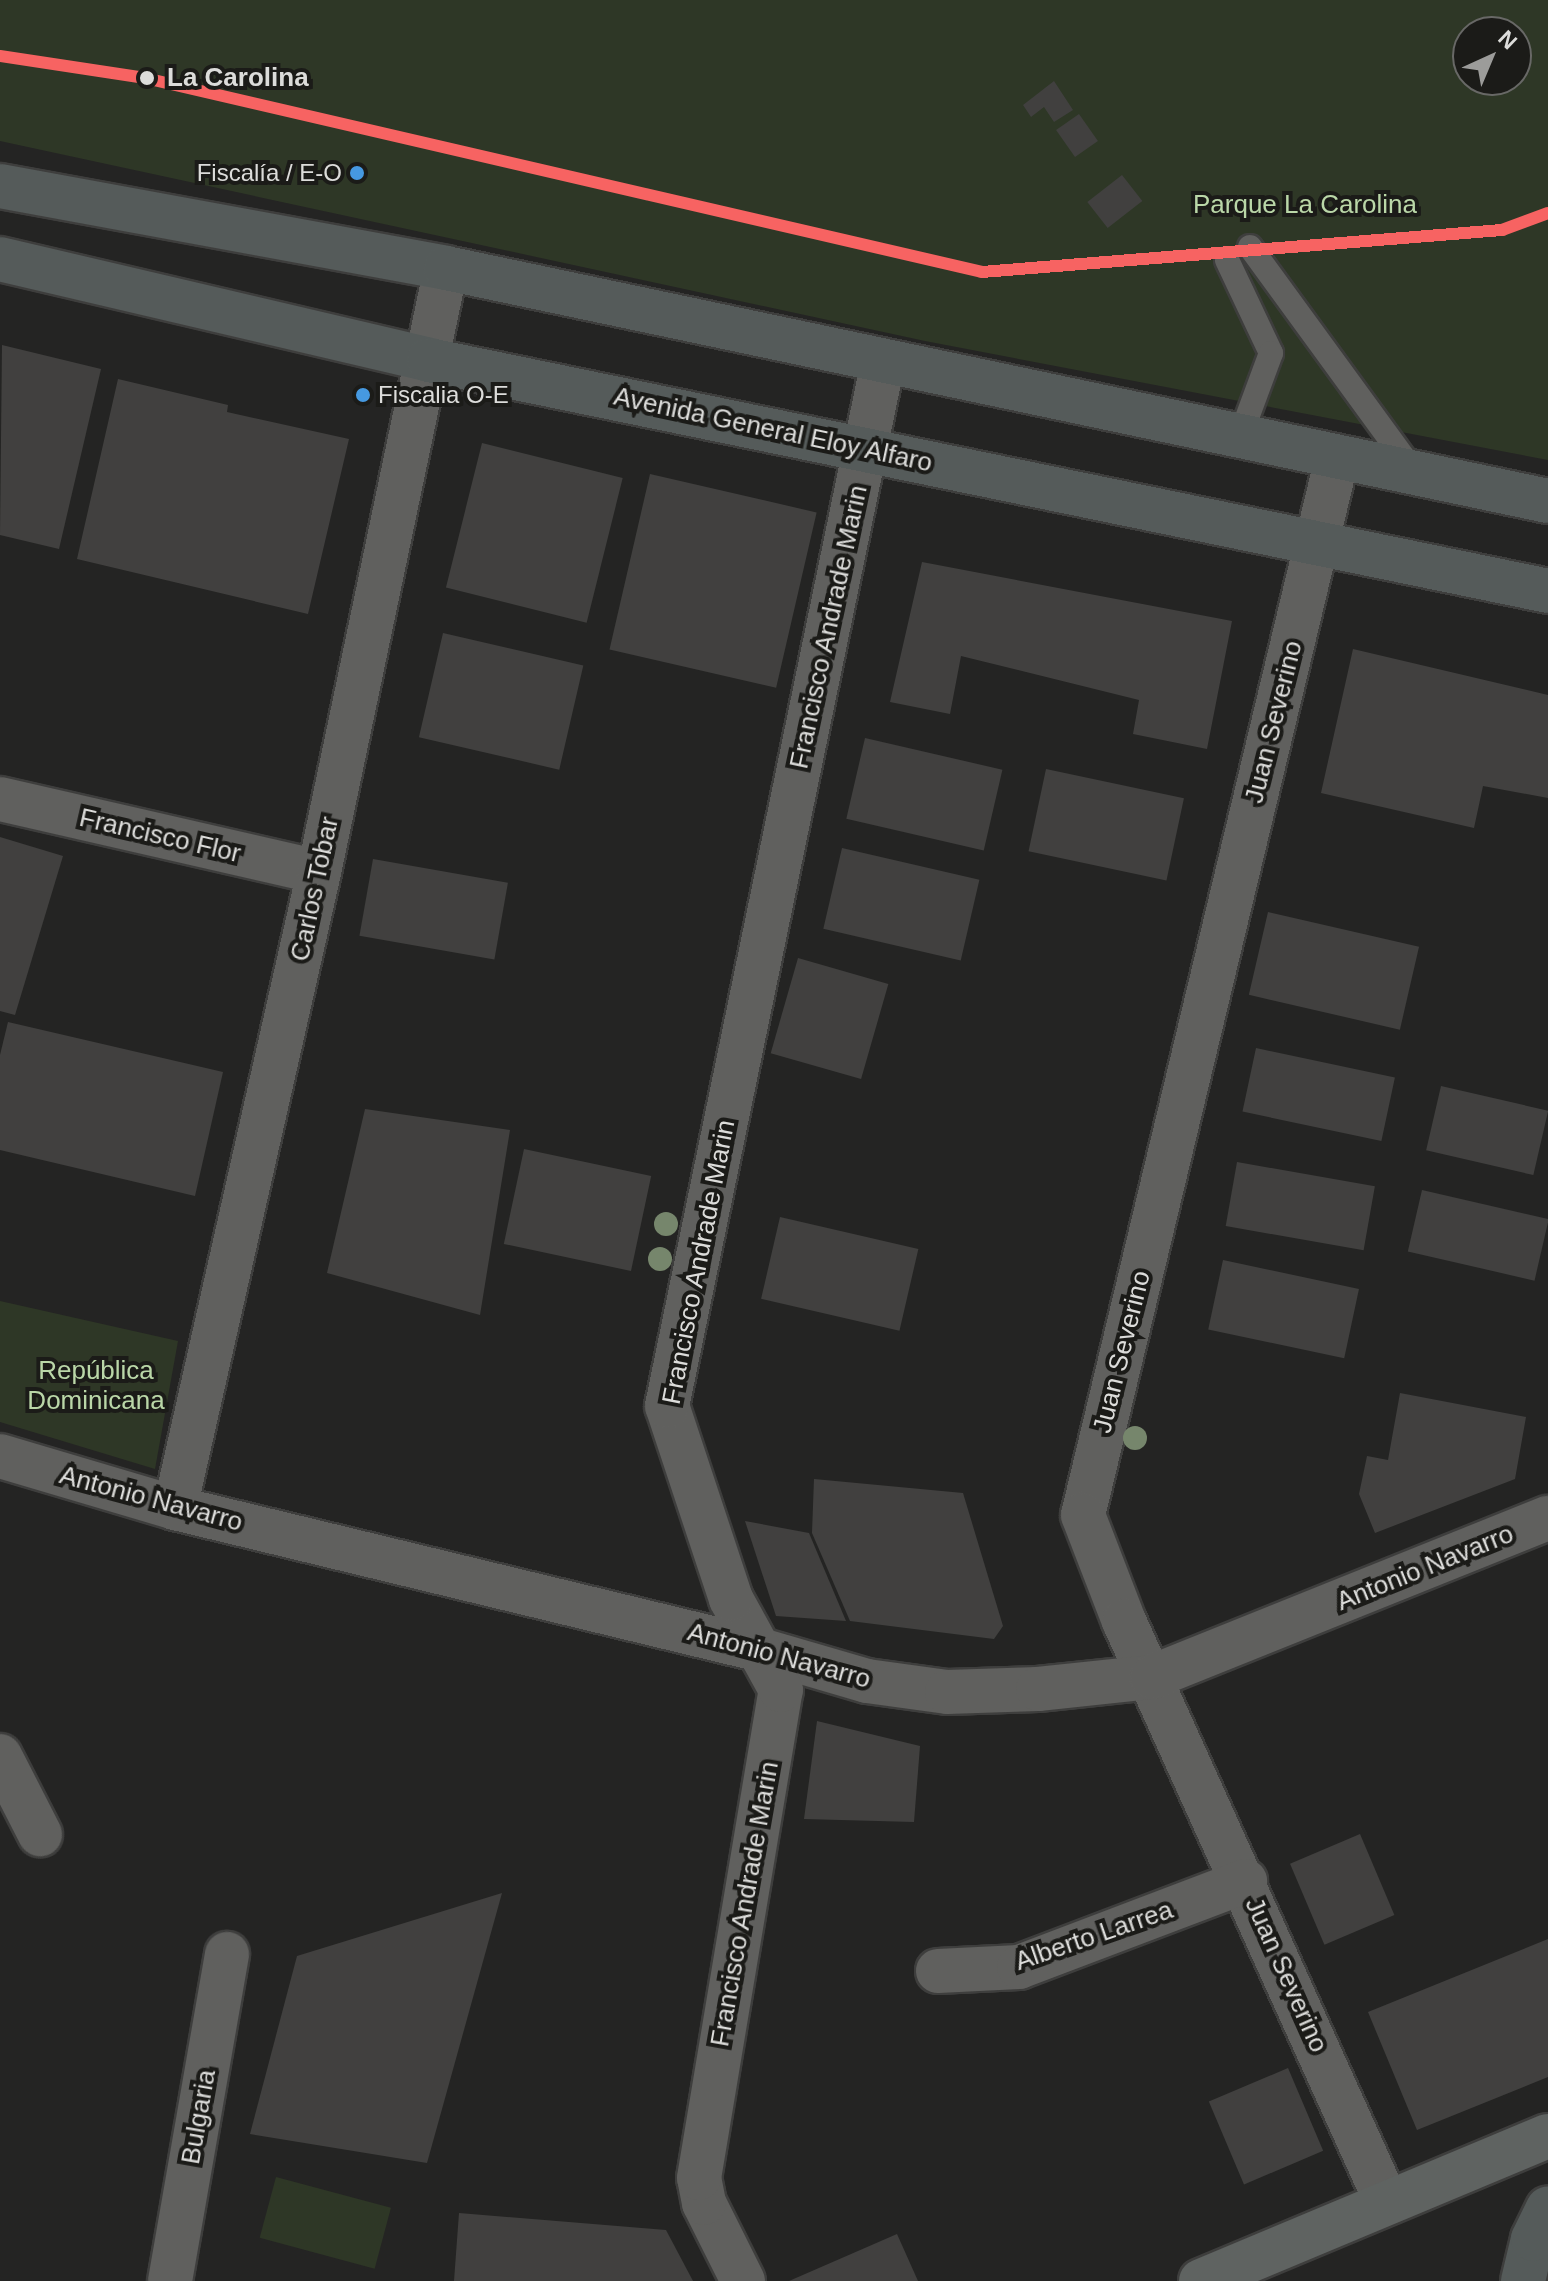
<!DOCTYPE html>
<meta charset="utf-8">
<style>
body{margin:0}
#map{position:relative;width:1548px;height:2281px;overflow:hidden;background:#242423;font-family:Arial,sans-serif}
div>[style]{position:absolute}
.green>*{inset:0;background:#2e3726;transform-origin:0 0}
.building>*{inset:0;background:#41403f;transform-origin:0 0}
.roads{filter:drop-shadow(2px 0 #3e3e3d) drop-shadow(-2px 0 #3e3e3d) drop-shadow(0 2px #3e3e3d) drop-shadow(0 -2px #3e3e3d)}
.service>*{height:24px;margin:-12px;padding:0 12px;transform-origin:12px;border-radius:12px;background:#60605e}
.minor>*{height:44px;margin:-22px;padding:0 22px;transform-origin:22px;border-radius:22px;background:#60605e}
.secondary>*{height:44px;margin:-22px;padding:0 22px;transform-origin:22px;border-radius:22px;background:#5f6361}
.primary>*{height:44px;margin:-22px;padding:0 22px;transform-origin:22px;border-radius:22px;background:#555b5a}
.metro-1>*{height:12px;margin:-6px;padding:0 6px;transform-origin:6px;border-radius:6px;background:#f76362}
.trees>*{width:24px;height:24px;margin:-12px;border-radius:50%;background:#76866c}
.dots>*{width:22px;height:22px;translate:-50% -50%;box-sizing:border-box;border:4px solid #1b1b18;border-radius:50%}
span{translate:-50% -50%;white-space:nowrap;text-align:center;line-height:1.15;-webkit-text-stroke:8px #1b1b18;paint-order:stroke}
.bus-label{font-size:24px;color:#dcdcda}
.right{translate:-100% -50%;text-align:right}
.left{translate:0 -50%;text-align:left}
.stop-label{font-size:26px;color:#dcdcda;font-weight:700}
.park-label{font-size:26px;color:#bad7a8}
.street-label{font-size:26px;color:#dcdcda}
.north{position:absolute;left:1452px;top:16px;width:80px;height:80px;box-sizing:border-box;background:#1b1b18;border:2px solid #686866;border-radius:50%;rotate:44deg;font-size:22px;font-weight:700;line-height:32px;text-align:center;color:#dcdcda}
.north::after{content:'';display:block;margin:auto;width:28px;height:36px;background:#9c9c9a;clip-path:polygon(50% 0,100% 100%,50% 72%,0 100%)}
</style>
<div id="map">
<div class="green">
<div style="clip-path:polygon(evenodd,0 0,1548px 0,1548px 460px,925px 341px,0 141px,0 0,1468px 32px,1516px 32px,1516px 80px,1468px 80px,1468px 32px)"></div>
<div style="clip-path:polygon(0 1301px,178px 1341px,155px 1469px,0 1422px)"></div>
<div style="left:276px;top:2177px;width:119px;height:63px;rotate:15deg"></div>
</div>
<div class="building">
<div style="clip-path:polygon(1054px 81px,1073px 110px,1054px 122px,1044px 107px,1031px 117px,1023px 105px)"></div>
<div style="left:1079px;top:114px;width:33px;height:28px;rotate:55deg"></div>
<div style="left:1122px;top:175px;width:33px;height:44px;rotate:52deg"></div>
<div style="clip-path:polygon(2px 345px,101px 369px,59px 549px,0 535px)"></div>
<div style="clip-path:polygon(118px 379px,228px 405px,227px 412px,349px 439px,308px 614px,77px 559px)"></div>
<div style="left:482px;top:443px;width:145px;height:149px;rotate:14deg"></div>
<div style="left:650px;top:474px;width:171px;height:180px;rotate:13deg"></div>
<div style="clip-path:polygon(922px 562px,1232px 621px,1207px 749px,1133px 734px,1139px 700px,961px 656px,950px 714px,890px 702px)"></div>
<div style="left:443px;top:633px;width:144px;height:107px;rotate:13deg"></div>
<div style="clip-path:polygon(1353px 649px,1548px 695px,1548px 798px,1483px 786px,1474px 828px,1321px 793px)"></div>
<div style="left:865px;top:738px;width:141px;height:83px;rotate:13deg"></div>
<div style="left:1046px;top:769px;width:141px;height:84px;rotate:12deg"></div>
<div style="clip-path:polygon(0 837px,63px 856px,15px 1015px,0 1011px)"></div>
<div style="left:842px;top:848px;width:141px;height:83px;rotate:13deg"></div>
<div style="left:373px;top:859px;width:137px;height:78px;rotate:10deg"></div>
<div style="left:1268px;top:912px;width:155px;height:85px;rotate:13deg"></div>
<div style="left:798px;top:958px;width:94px;height:99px;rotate:16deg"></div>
<div style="clip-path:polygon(8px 1022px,223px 1072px,195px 1196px,0 1150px,0 1055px)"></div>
<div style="left:1256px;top:1048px;width:142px;height:65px;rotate:12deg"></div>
<div style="left:1441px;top:1086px;width:110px;height:66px;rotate:13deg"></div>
<div style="clip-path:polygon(365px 1109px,510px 1130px,480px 1315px,327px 1273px)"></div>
<div style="left:524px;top:1149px;width:130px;height:97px;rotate:12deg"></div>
<div style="left:1237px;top:1162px;width:140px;height:65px;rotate:10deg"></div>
<div style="left:1422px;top:1190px;width:130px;height:63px;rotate:13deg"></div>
<div style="left:780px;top:1217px;width:142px;height:84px;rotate:13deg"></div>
<div style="left:1223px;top:1260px;width:139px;height:71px;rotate:12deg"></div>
<div style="clip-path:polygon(1400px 1393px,1526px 1417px,1515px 1479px,1375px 1533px,1359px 1494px,1367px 1456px,1388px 1460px)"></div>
<div style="clip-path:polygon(814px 1479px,963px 1493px,1003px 1626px,994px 1639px,850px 1621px,812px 1533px)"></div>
<div style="clip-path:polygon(745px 1521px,809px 1533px,846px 1621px,776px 1616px)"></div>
<div style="clip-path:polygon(817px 1721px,920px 1746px,914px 1822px,804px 1819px)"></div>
<div style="left:1360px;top:1834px;width:88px;height:76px;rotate:67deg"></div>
<div style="clip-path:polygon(502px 1893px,427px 2163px,250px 2134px,297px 1956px)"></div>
<div style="clip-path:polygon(1548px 1939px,1548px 2077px,1417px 2130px,1368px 2012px)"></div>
<div style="left:1288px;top:2068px;width:90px;height:86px;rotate:67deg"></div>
<div style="clip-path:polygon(459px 2213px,666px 2230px,693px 2281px,454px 2281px)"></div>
<div style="clip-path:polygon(897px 2234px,918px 2281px,789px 2281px)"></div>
</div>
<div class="roads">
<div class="service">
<div style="left:1250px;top:247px;width:275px;rotate:53.9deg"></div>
<div style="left:1227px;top:260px;width:103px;rotate:64.7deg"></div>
<div style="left:1271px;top:353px;width:90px;rotate:110.3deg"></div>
</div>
<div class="minor">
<div style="left:1337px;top:458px;width:1087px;rotate:103.51deg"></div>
<div style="left:1083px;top:1515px;width:114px;rotate:68.9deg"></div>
<div style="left:1124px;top:1621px;width:636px;rotate:65.69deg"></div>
<div style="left:0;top:799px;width:327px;rotate:12.9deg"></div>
<div style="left:0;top:1456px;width:183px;rotate:16.5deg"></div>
<div style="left:175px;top:1508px;width:603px;rotate:13.62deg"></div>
<div style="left:761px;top:1650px;width:110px;rotate:16.3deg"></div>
<div style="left:867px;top:1681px;width:81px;rotate:7.8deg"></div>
<div style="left:947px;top:1692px;width:91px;rotate:-1.9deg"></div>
<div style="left:1038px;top:1689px;width:115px;rotate:-6deg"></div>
<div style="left:1152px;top:1677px;width:427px;rotate:-21.9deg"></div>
<div style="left:175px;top:1508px;width:652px;rotate:-77.24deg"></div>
<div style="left:319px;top:872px;width:617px;rotate:-78.13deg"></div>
<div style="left:0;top:1756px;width:88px;rotate:62.9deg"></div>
<div style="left:938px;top:1971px;width:81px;rotate:-2.8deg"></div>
<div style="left:1019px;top:1967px;width:242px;rotate:-20.8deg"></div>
<div style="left:170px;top:2281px;width:332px;rotate:-80.1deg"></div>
<div style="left:743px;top:2281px;width:87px;rotate:-116.6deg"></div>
<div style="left:704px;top:2203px;width:25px;rotate:-101deg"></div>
<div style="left:699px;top:2178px;width:495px;rotate:-80.5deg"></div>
<div style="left:781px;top:1690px;width:104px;rotate:-118.8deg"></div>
<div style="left:731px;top:1599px;width:203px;rotate:-108.3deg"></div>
<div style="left:667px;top:1406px;width:1066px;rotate:-78.31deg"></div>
</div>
<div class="secondary">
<div style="left:1201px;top:2281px;width:376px;rotate:-22.7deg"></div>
</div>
<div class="primary">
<div style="left:0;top:186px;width:453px;rotate:10.4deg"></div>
<div style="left:446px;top:268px;width:1126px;rotate:11.94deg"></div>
<div style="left:0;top:259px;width:441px;rotate:13.2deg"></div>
<div style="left:429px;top:360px;width:1143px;rotate:11.66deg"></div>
<div style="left:1523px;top:2281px;width:43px;rotate:-76.6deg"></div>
<div style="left:1533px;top:2239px;width:34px;rotate:-64deg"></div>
</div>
</div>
<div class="metro-1">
<div style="left:0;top:56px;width:147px;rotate:8.6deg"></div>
<div style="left:145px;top:78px;width:859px;rotate:13.05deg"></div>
<div style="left:982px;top:272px;width:522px;rotate:-4.62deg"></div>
<div style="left:1502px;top:230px;width:49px;rotate:-20.3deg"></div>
</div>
<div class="trees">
<div style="left:666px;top:1224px"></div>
<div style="left:660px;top:1259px"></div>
<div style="left:1135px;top:1438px"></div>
</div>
<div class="dots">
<div style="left:147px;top:78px;background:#dcdcda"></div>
<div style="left:357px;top:173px;background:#4699e1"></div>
<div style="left:363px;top:395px;background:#4699e1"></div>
</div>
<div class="bus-label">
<span class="right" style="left:342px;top:173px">Fiscalía / E-O</span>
<span class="left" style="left:378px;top:395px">Fiscalia O-E</span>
</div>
<div class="stop-label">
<span class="left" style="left:167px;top:78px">La Carolina</span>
</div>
<div class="park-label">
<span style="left:1305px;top:205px">Parque La Carolina</span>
<span style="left:96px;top:1386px">República<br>Dominicana</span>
</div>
<div class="street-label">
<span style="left:773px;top:430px;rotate:12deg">Avenida General Eloy Alfaro</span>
<span style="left:829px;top:627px;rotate:-78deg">Francisco Andrade Marin</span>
<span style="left:1274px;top:722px;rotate:-76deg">Juan Severino</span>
<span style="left:160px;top:836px;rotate:13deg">Francisco Flor</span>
<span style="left:315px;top:889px;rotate:-78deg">Carlos Tobar</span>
<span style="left:699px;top:1262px;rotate:-79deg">Francisco Andrade Marin</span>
<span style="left:1122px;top:1352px;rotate:-76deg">Juan Severino</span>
<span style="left:151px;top:1499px;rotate:15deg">Antonio Navarro</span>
<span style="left:1425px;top:1568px;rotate:-22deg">Antonio Navarro</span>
<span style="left:779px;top:1656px;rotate:15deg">Antonio Navarro</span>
<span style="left:745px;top:1904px;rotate:-80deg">Francisco Andrade Marin</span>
<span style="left:1094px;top:1936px;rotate:-19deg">Alberto Larrea</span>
<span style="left:1286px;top:1975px;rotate:66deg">Juan Severino</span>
<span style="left:199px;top:2117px;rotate:-80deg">Bulgaria</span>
</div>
<div class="north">N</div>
</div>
